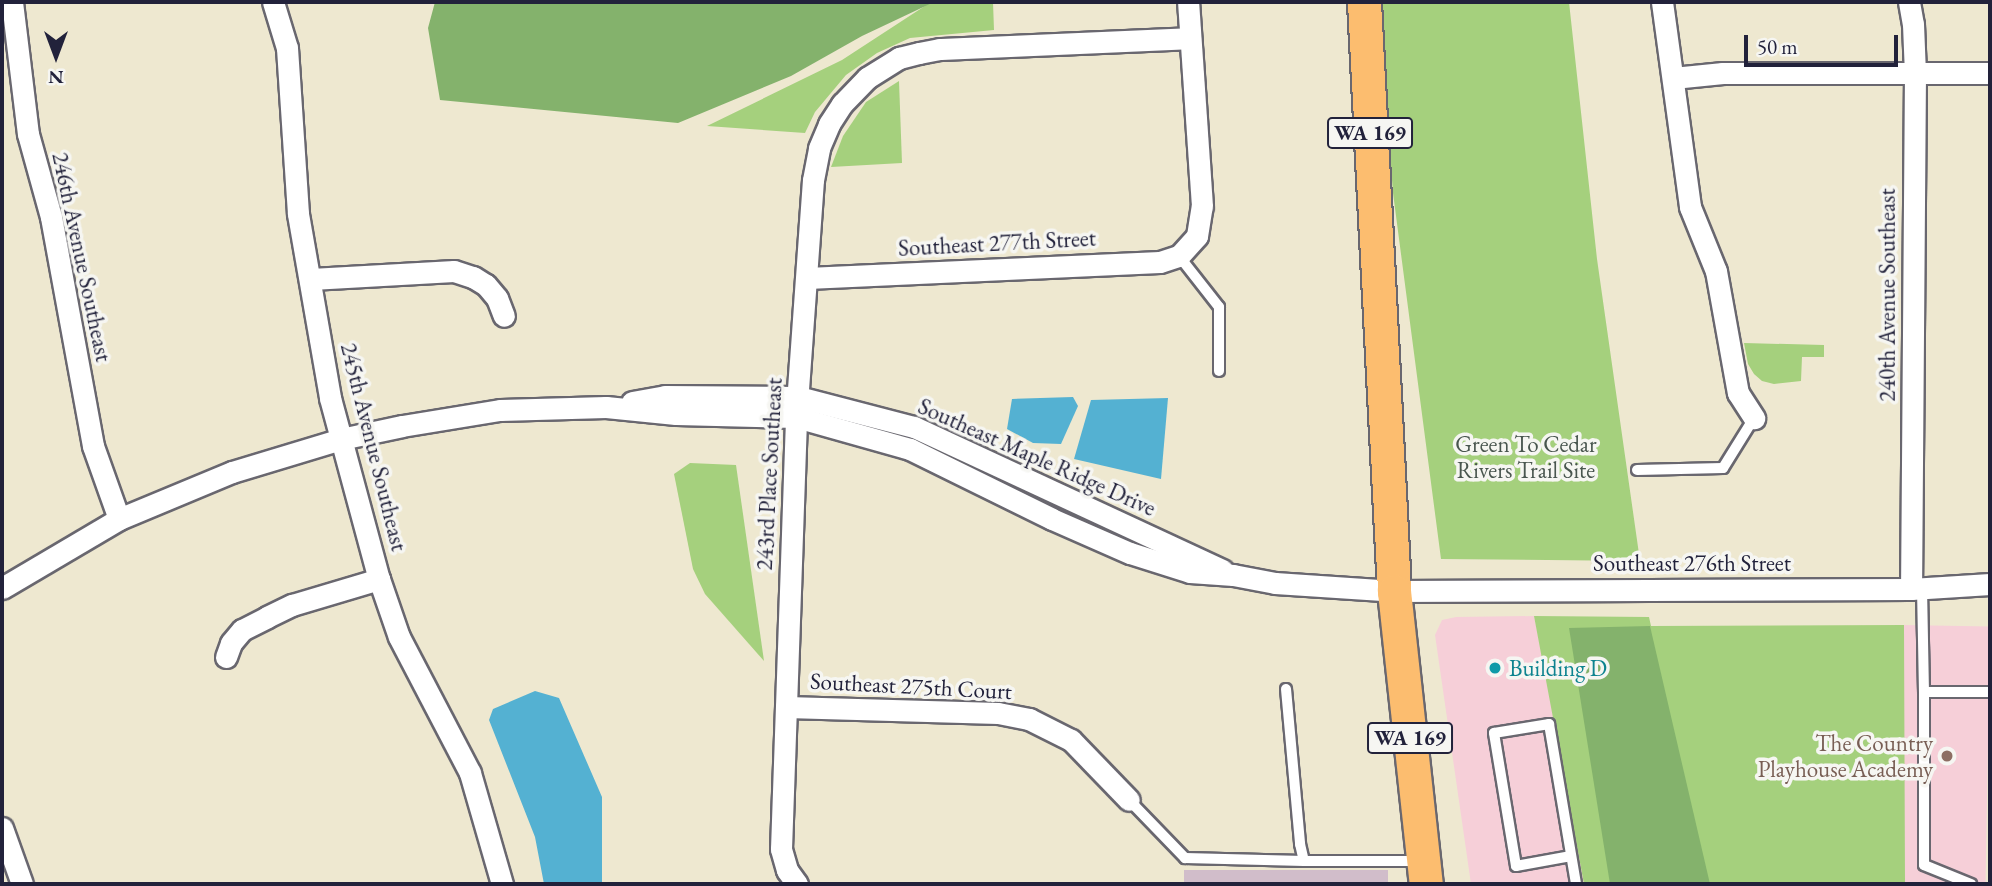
<!DOCTYPE html>
<style>
body{margin:0}
#map{position:relative;width:1992px;height:886px;overflow:hidden;background:#eee8d0;font-family:"EB Garamond",serif}
div>[style]{position:absolute}
.built>*{inset:0;background:#f6cfd8;transform-origin:0 0}
.industrial>*{inset:0;background:#d1bdca;transform-origin:0 0}
.green>*{inset:0;background:#a5d07d}
.forest>*{inset:0;background:#84b26c}
.water>*{inset:0;background:#54b1d2}
.roads{filter:drop-shadow(2px 0 #69676f) drop-shadow(-2px 0 #69676f) drop-shadow(0 2px #69676f) drop-shadow(0 -2px #69676f)}
.lane>*{height:10px;margin:-5px;padding:0 5px;transform-origin:5px;border-radius:5px;background:#fff}
.street>*{height:21px;margin:-10.5px;padding:0 10.5px;transform-origin:10.5px;border-radius:10.5px;background:#fff}
.primary>*{height:33px;margin:-16.5px;padding:0 16.5px;transform-origin:16.5px;border-radius:16.5px;background:#fcbd6f}
.dots>*{width:19px;height:19px;translate:-50% -50%;box-sizing:border-box;border:4px solid #f6f6f2;border-radius:50%}
span{translate:-50% -50%;white-space:nowrap;text-align:center;line-height:1.15;-webkit-text-stroke:7px #f6f6f2;paint-order:stroke}
.shield-label span{padding:2px 5px;background:#f6f6f2;border:2px solid;border-radius:5px;-webkit-text-stroke-width:0}
.shield-label{font-size:21px;color:#22223b;font-weight:700}
.street-label{font-size:23px;color:#22223b}
.park-label{font-size:23px;color:#49564f}
.culture-label{font-size:23px;color:#0d838f}
.left{translate:0 -50%;text-align:left}
.education-label{font-size:23px;color:#785e54}
.right{translate:-100% -50%;text-align:right}
.frame{position:absolute;inset:0;border:4px solid #22223b;pointer-events:none}
.north{position:absolute;left:21px;top:21px;width:70px;height:70px;-webkit-text-stroke:5px #f6f6f2;paint-order:stroke;rotate:180deg;font-size:19px;font-weight:700;line-height:28px;text-align:center;color:#22223b}
.north::after{content:'';display:block;margin:auto;width:24px;height:32px;background:#22223b;clip-path:polygon(50% 0,100% 100%,50% 72%,0 100%)}
.scale{position:absolute;left:1744px;top:35px;width:154px;height:32px;box-sizing:border-box;border:4px solid #22223b;border-top:0;padding-left:9px;font-size:21px;line-height:24px;white-space:nowrap;color:#22223b;-webkit-text-stroke:5px #f6f6f2;paint-order:stroke}
</style>
<div id="map">
<div class="built">
<div style="clip-path:polygon(1534px 616px,1588px 884px,1471px 884px,1435px 635px,1442px 620px,1456px 617px)"></div>
<div style="left:1904px;top:625px;width:86px;height:259px;rotate:1deg"></div>
</div>
<div class="industrial">
<div style="left:1184px;top:870px;width:204px;height:14px"></div>
</div>
<div class="green">
<div style="clip-path:polygon(931px 2px,993px 2px,994px 30px,910px 38px,877px 53px,846px 75px,815px 112px,805px 133px,707px 126px,842px 60px)"></div>
<div style="clip-path:polygon(1378px 2px,1569px 2px,1597px 259px,1640px 561px,1441px 559px,1393px 193px)"></div>
<div style="clip-path:polygon(899px 81px,902px 163px,831px 167px,843px 136px,866px 102px)"></div>
<div style="clip-path:polygon(1744px 343px,1824px 345px,1824px 357px,1802px 357px,1801px 381px,1774px 384px,1762px 381px,1754px 374px,1748px 364px)"></div>
<div style="clip-path:polygon(690px 463px,736px 465px,764px 661px,705px 594px,693px 569px,674px 474px)"></div>
<div style="clip-path:polygon(1534px 616px,1649px 617px,1651px 626px,1904px 625px,1905px 884px,1584px 884px)"></div>
</div>
<div class="forest">
<div style="clip-path:polygon(435px 2px,934px 2px,862px 36px,791px 76px,678px 123px,440px 100px,428px 28px)"></div>
<div style="clip-path:polygon(1650px 626px,1710px 884px,1610px 884px,1569px 628px)"></div>
</div>
<div class="water">
<div style="clip-path:polygon(1073px 397px,1078px 406px,1061px 444px,1033px 443px,1007px 429px,1012px 399px)"></div>
<div style="clip-path:polygon(1168px 398px,1161px 479px,1074px 459px,1091px 400px)"></div>
<div style="clip-path:polygon(535px 691px,559px 698px,602px 797px,602px 884px,544px 884px,535px 837px,489px 720px,493px 709px)"></div>
</div>
<div class="roads">
<div class="lane">
<div style="left:1179px;top:256px;width:65px;rotate:51.9deg"></div>
<div style="left:1219px;top:307px;width:64px;rotate:90deg"></div>
<div style="left:1637px;top:470px;width:86px;rotate:-1.3deg"></div>
<div style="left:1723px;top:468px;width:59px;rotate:-58.2deg"></div>
<div style="left:1922px;top:588px;width:104px;rotate:88.9deg"></div>
<div style="left:1924px;top:692px;width:66px"></div>
<div style="left:1286px;top:689px;width:156px;rotate:84.8deg"></div>
<div style="left:1300px;top:844px;width:17px;rotate:77deg"></div>
<div style="left:1304px;top:861px;width:116px"></div>
<div style="left:1924px;top:692px;width:173px;rotate:90deg"></div>
<div style="left:1924px;top:865px;width:51px;rotate:22deg"></div>
<div style="left:1129px;top:800px;width:81px;rotate:46deg"></div>
<div style="left:1185px;top:858px;width:119px;rotate:1.4deg"></div>
<div style="left:1571px;top:856px;width:56px;rotate:169.7deg"></div>
<div style="left:1516px;top:866px;width:135px;rotate:-99.4deg"></div>
<div style="left:1494px;top:733px;width:56px;rotate:-9.3deg"></div>
<div style="left:1549px;top:724px;width:162px;rotate:80.4deg"></div>
</div>
<div class="street">
<div style="left:12px;top:2px;width:133px;rotate:83.1deg"></div>
<div style="left:28px;top:134px;width:86px;rotate:74.5deg"></div>
<div style="left:51px;top:217px;width:233px;rotate:79.6deg"></div>
<div style="left:93px;top:446px;width:77px;rotate:70.4deg"></div>
<div style="left:273px;top:2px;width:48px;rotate:73.1deg"></div>
<div style="left:287px;top:48px;width:166px;rotate:86.2deg"></div>
<div style="left:298px;top:214px;width:187px;rotate:80.1deg"></div>
<div style="left:330px;top:398px;width:188px;rotate:74.9deg"></div>
<div style="left:379px;top:579px;width:61px;rotate:71deg"></div>
<div style="left:399px;top:637px;width:153px;rotate:62.4deg"></div>
<div style="left:470px;top:773px;width:116px;rotate:73.9deg"></div>
<div style="left:1662px;top:2px;width:207px;rotate:82.2deg"></div>
<div style="left:1690px;top:207px;width:69px;rotate:67.9deg"></div>
<div style="left:1716px;top:271px;width:124px;rotate:79.8deg"></div>
<div style="left:1738px;top:393px;width:30px;rotate:57deg"></div>
<div style="left:1909px;top:2px;width:22px;rotate:80deg"></div>
<div style="left:1913px;top:24px;width:49px;rotate:87.7deg"></div>
<div style="left:1915px;top:73px;width:516px;rotate:90.44deg"></div>
<div style="left:1673px;top:78px;width:50px;rotate:-5.7deg"></div>
<div style="left:1723px;top:73px;width:267px"></div>
<div style="left:807px;top:278px;width:353px;rotate:-2.6deg"></div>
<div style="left:1160px;top:262px;width:20px;rotate:-18deg"></div>
<div style="left:1179px;top:256px;width:27px;rotate:-48deg"></div>
<div style="left:1197px;top:236px;width:30px;rotate:-81deg"></div>
<div style="left:1202px;top:206px;width:204px;rotate:-93.9deg"></div>
<div style="left:311px;top:279px;width:143px;rotate:-3.2deg"></div>
<div style="left:454px;top:271px;width:20px;rotate:18deg"></div>
<div style="left:473px;top:277px;width:15px;rotate:32deg"></div>
<div style="left:486px;top:285px;width:17px;rotate:50deg"></div>
<div style="left:497px;top:298px;width:19px;rotate:69deg"></div>
<div style="left:632px;top:402px;width:34px;rotate:-10deg"></div>
<div style="left:665px;top:396px;width:133px;rotate:0.4deg"></div>
<div style="left:798px;top:397px;width:120px;rotate:14.5deg"></div>
<div style="left:914px;top:427px;width:340px;rotate:24.9deg"></div>
<div style="left:2px;top:588px;width:136px;rotate:-30.5deg"></div>
<div style="left:119px;top:519px;width:122px;rotate:-22.6deg"></div>
<div style="left:232px;top:472px;width:114px;rotate:-16.8deg"></div>
<div style="left:341px;top:439px;width:62px;rotate:-12deg"></div>
<div style="left:402px;top:426px;width:99px;rotate:-9.3deg"></div>
<div style="left:500px;top:410px;width:106px;rotate:-1.6deg"></div>
<div style="left:606px;top:407px;width:70px;rotate:5.7deg"></div>
<div style="left:676px;top:414px;width:120px;rotate:1.4deg"></div>
<div style="left:796px;top:417px;width:118px;rotate:15.7deg"></div>
<div style="left:910px;top:449px;width:158px;rotate:26.2deg"></div>
<div style="left:1052px;top:519px;width:85px;rotate:23.6deg"></div>
<div style="left:1130px;top:553px;width:63px;rotate:17.6deg"></div>
<div style="left:1190px;top:572px;width:43px;rotate:4deg"></div>
<div style="left:1233px;top:575px;width:43px;rotate:10.8deg"></div>
<div style="left:1275px;top:583px;width:119px;rotate:3.8deg"></div>
<div style="left:1394px;top:591px;width:517px;rotate:-0.22deg"></div>
<div style="left:1911px;top:589px;width:79px;rotate:-3.6deg"></div>
<div style="left:226px;top:657px;width:15px;rotate:-70deg"></div>
<div style="left:231px;top:643px;width:17px;rotate:-50deg"></div>
<div style="left:242px;top:630px;width:28px;rotate:-27deg"></div>
<div style="left:267px;top:617px;width:28px;rotate:-26deg"></div>
<div style="left:292px;top:605px;width:91px;rotate:-16.6deg"></div>
<div style="left:786px;top:707px;width:212px;rotate:1.6deg"></div>
<div style="left:998px;top:713px;width:32px;rotate:11deg"></div>
<div style="left:1029px;top:719px;width:47px;rotate:26.6deg"></div>
<div style="left:1071px;top:740px;width:83px;rotate:46deg"></div>
<div style="left:2px;top:828px;width:59px;rotate:70.3deg"></div>
<div style="left:797px;top:884px;width:17px;rotate:-126deg"></div>
<div style="left:787px;top:870px;width:22px;rotate:-106deg"></div>
<div style="left:781px;top:849px;width:432px;rotate:-88deg"></div>
<div style="left:796px;top:417px;width:238px;rotate:-85.9deg"></div>
<div style="left:813px;top:180px;width:33px;rotate:-79deg"></div>
<div style="left:819px;top:148px;width:26px;rotate:-67deg"></div>
<div style="left:829px;top:124px;width:24px;rotate:-57deg"></div>
<div style="left:842px;top:104px;width:36px;rotate:-46deg"></div>
<div style="left:867px;top:78px;width:38px;rotate:-32deg"></div>
<div style="left:899px;top:58px;width:21px;rotate:-14deg"></div>
<div style="left:919px;top:53px;width:21px;rotate:-11deg"></div>
<div style="left:940px;top:49px;width:249px;rotate:-2.5deg"></div>
</div>
<div class="primary">
<div style="left:1364px;top:2px;width:590px;rotate:87.08deg"></div>
<div style="left:1394px;top:591px;width:295px;rotate:83.8deg"></div>
</div>
</div>
<div class="dots">
<div style="left:1495px;top:668px;background:#0f9aa8"></div>
<div style="left:1947px;top:756px;background:#8d6e63"></div>
</div>
<div class="shield-label">
<span style="left:1370px;top:133px">WA 169</span>
<span style="left:1410px;top:738px">WA 169</span>
</div>
<div class="street-label">
<span style="left:997px;top:243px;rotate:-3deg">Southeast 277th Street</span>
<span style="left:82px;top:257px;rotate:78deg">246th Avenue Southeast</span>
<span style="left:1887px;top:295px;rotate:-90deg">240th Avenue Southeast</span>
<span style="left:374px;top:447px;rotate:76deg">245th Avenue Southeast</span>
<span style="left:1037px;top:457px;rotate:24deg">Southeast Maple Ridge Drive</span>
<span style="left:769px;top:474px;rotate:-87deg">243rd Place Southeast</span>
<span style="left:1692px;top:563px">Southeast 276th Street</span>
<span style="left:911px;top:686px;rotate:3deg">Southeast 275th Court</span>
</div>
<div class="park-label">
<span style="left:1526px;top:457px">Green To Cedar<br>Rivers Trail Site</span>
</div>
<div class="culture-label">
<span class="left" style="left:1509px;top:668px">Building D</span>
</div>
<div class="education-label">
<span class="right" style="left:1933px;top:756px">The Country<br>Playhouse Academy</span>
</div>
<div class="frame"></div>
<div class="north">N</div>
<div class="scale">50 m</div>
</div>
